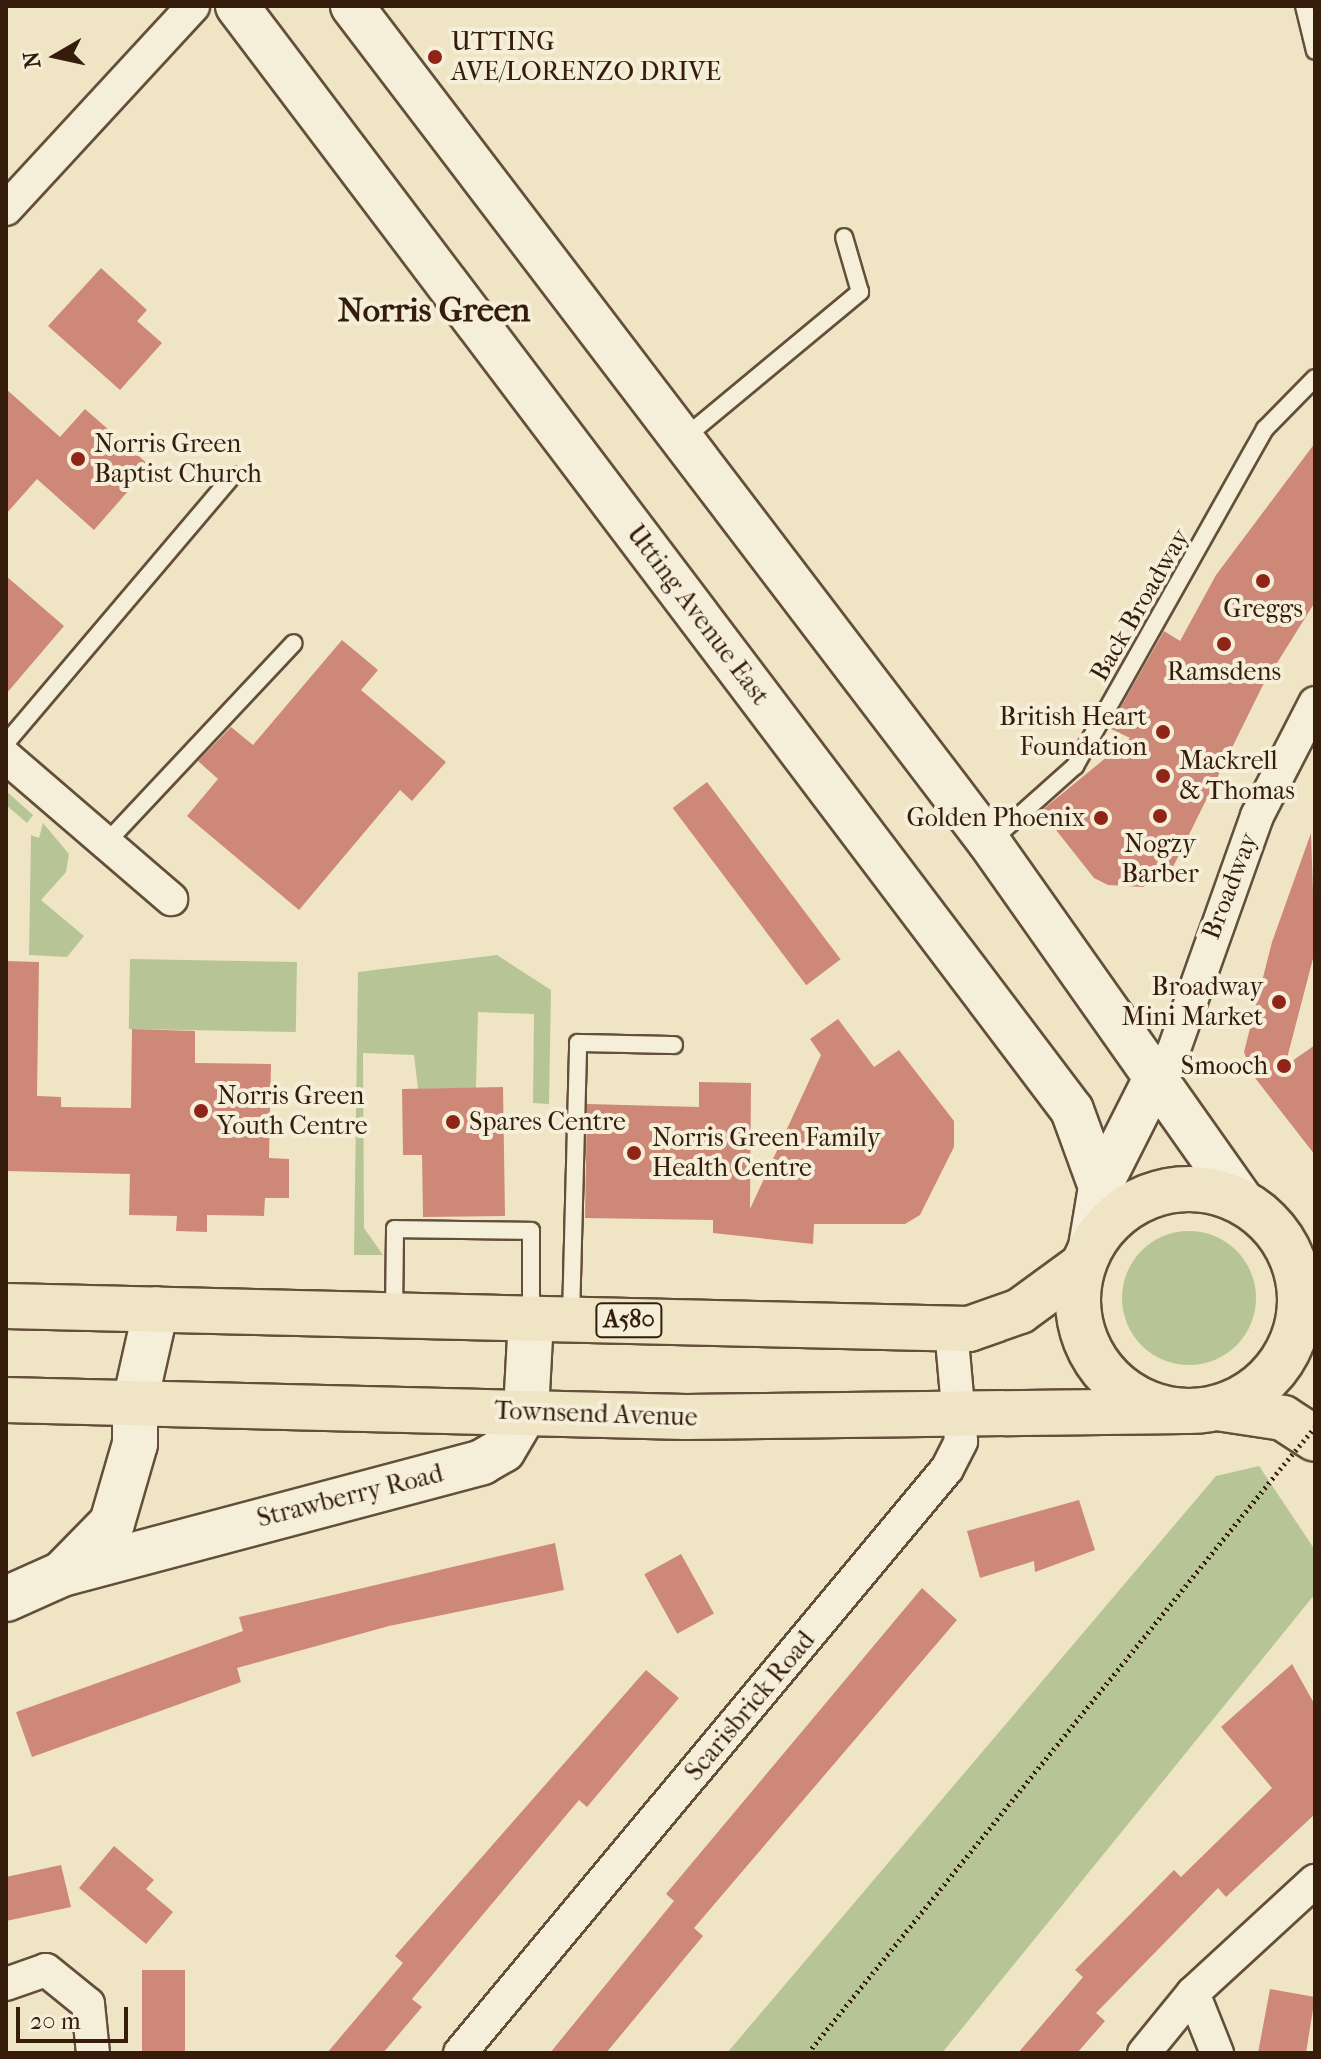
<!DOCTYPE html>
<style>
body{margin:0}
#map{position:relative;width:1321px;height:2059px;overflow:hidden;background:#efe5c5;font-family:"IM FELL French Canon",serif}
div>[style]{position:absolute}
.green>*{inset:0;background:#b7c596;transform-origin:0 0}
.round{border-radius:50%}
.building>*{inset:0;background:#cd8878;transform-origin:0 0}
.path>*{height:5px;margin-top:-2.5px;transform-origin:0;background:repeating-linear-gradient(90deg,#361d0b 0 2px,transparent 0 6px)}
.roads{filter:drop-shadow(2px 0 #644f3a) drop-shadow(-2px 0 #644f3a) drop-shadow(0 2px #644f3a) drop-shadow(0 -2px #644f3a)}
.service>*{height:16px;margin:-8px;padding:0 8px;transform-origin:8px;border-radius:8px;background:#f5eed9}
.minor>*{height:32px;margin:-16px;padding:0 16px;transform-origin:16px;border-radius:16px;background:#f5eed9}
.tertiary>*{height:42px;margin:-21px;padding:0 21px;transform-origin:21px;border-radius:21px;background:#f5eed9}
.secondary>*{height:44px;margin:-22px;padding:0 22px;transform-origin:22px;border-radius:22px;background:#f5eed9}
.primary>*{height:44px;margin:-22px;padding:0 22px;transform-origin:22px;border-radius:22px;background:#efe5c5}
.primary>.ring{margin:-22px;padding:0;box-sizing:content-box;background:none;border:44px solid #efe5c5;border-radius:50%}
.path-bridge>*{height:5px;margin-top:-2.5px;transform-origin:0;background:repeating-linear-gradient(90deg,#361d0b 0 2px,transparent 0 6px)}
.dots>*{width:22px;height:22px;translate:-50% -50%;box-sizing:border-box;border:4px solid #f5eed9;border-radius:50%}
span{translate:-50% -50%;white-space:nowrap;text-align:center;line-height:1.15;-webkit-text-stroke:8px #f5eed9;paint-order:stroke}
.shield-label span{padding:2px 6px;background:#f5eed9;border:2px solid;border-radius:6px;-webkit-text-stroke-width:0}
.shield-label{font-size:24px;color:#361d0b;font-weight:700}
.poi-label{font-size:26px;color:#361d0b}
.left{translate:0 -50%;text-align:left}
.right{translate:-100% -50%;text-align:right}
.street-label{font-size:26px;color:#361d0b}
.district-label{font-size:34px;color:#361d0b;font-weight:700}
.frame{position:absolute;inset:0;border:8px solid #361d0b;pointer-events:none}
.north{position:absolute;left:16px;top:16px;width:80px;height:80px;-webkit-text-stroke:6px #f5eed9;paint-order:stroke;rotate:261deg;font-size:22px;font-weight:700;line-height:32px;text-align:center;color:#361d0b}
.north::after{content:'';display:block;margin:auto;width:28px;height:36px;background:#361d0b;clip-path:polygon(50% 0,100% 100%,50% 72%,0 100%)}
.scale{position:absolute;left:16px;top:2007px;width:112px;height:36px;box-sizing:border-box;border:4px solid #361d0b;border-top:0;padding-left:10px;font-size:24px;line-height:28px;white-space:nowrap;color:#361d0b;-webkit-text-stroke:6px #f5eed9;paint-order:stroke}
</style>
<div id="map">
<div class="green">
<div style="clip-path:polygon(6px 791px,33px 815px,27px 823px,6px 805px)"></div>
<div style="clip-path:polygon(43px 823px,69px 854px,66px 872px,41px 900px,84px 936px,67px 957px,29px 955px,31px 835px,39px 838px)"></div>
<div style="clip-path:polygon(497px 955px,551px 990px,549px 1104px,533px 1103px,534px 1014px,478px 1012px,476px 1088px,418px 1089px,414px 1055px,363px 1053px,364px 1228px,383px 1255px,354px 1255px,358px 972px)"></div>
<div style="left:130px;top:959px;width:167px;height:70px;rotate:1deg"></div>
<div class="round" style="left:1122px;top:1231px;width:134px;height:134px"></div>
<div style="clip-path:polygon(1259px 1466px,1315px 1550px,1315px 1594px,942px 2053px,727px 2053px,1216px 1476px)"></div>
</div>
<div class="building">
<div style="clip-path:polygon(101px 268px,147px 310px,137px 321px,162px 343px,120px 390px,48px 326px)"></div>
<div style="clip-path:polygon(6px 389px,60px 437px,85px 409px,150px 466px,94px 530px,37px 479px,6px 514px)"></div>
<div style="clip-path:polygon(1315px 443px,1315px 602px,1262px 687px,1172px 869px,1143px 887px,1108px 885px,1094px 878px,1041px 811px,1130px 738px,1109px 728px,1164px 631px,1180px 641px,1216px 575px)"></div>
<div style="clip-path:polygon(6px 576px,64px 626px,6px 694px)"></div>
<div style="clip-path:polygon(342px 640px,378px 670px,361px 690px,446px 762px,412px 801px,400px 790px,299px 910px,187px 816px,218px 779px,198px 761px,231px 727px,253px 745px)"></div>
<div style="left:707px;top:782px;width:222px;height:43px;rotate:53deg"></div>
<div style="clip-path:polygon(1311px 833px,1315px 951px,1285px 1066px,1315px 1045px,1315px 1155px,1252px 1074px,1244px 1052px,1272px 942px)"></div>
<div style="clip-path:polygon(6px 961px,39px 962px,37px 1096px,61px 1097px,61px 1107px,131px 1108px,132px 1029px,195px 1031px,195px 1063px,271px 1064px,269px 1158px,289px 1159px,289px 1198px,265px 1198px,264px 1216px,207px 1215px,207px 1232px,176px 1231px,177px 1216px,129px 1215px,130px 1174px,6px 1171px)"></div>
<div style="clip-path:polygon(838px 1019px,874px 1067px,899px 1050px,954px 1121px,954px 1147px,920px 1215px,905px 1224px,814px 1224px,813px 1244px,713px 1233px,713px 1220px,585px 1218px,587px 1104px,699px 1107px,699px 1082px,751px 1083px,750px 1209px,821px 1055px,810px 1039px)"></div>
<div style="clip-path:polygon(503px 1087px,505px 1216px,423px 1217px,422px 1155px,403px 1155px,402px 1089px)"></div>
<div style="clip-path:polygon(1079px 1500px,1095px 1550px,1035px 1572px,1034px 1561px,980px 1578px,967px 1531px)"></div>
<div style="clip-path:polygon(555px 1543px,564px 1590px,389px 1626px,237px 1668px,241px 1682px,32px 1757px,16px 1712px,243px 1631px,239px 1617px)"></div>
<div style="left:681px;top:1554px;width:68px;height:42px;rotate:61deg"></div>
<div style="clip-path:polygon(922px 1588px,957px 1620px,694px 1928px,703px 1936px,606px 2053px,550px 2053px,674px 1901px,666px 1894px)"></div>
<div style="clip-path:polygon(1292px 1664px,1315px 1705px,1315px 1814px,1226px 1897px,1218px 1888px,1096px 2013px,1105px 2021px,1077px 2053px,1018px 2053px,1083px 1977px,1075px 1970px,1174px 1870px,1181px 1877px,1272px 1788px,1221px 1727px)"></div>
<div style="clip-path:polygon(646px 1670px,679px 1698px,587px 1807px,579px 1800px,412px 1999px,422px 2007px,383px 2053px,327px 2053px,403px 1963px,395px 1956px)"></div>
<div style="clip-path:polygon(114px 1846px,154px 1880px,146px 1889px,173px 1912px,146px 1944px,79px 1888px)"></div>
<div style="clip-path:polygon(61px 1865px,71px 1907px,6px 1921px,6px 1877px)"></div>
<div style="left:142px;top:1970px;width:43px;height:83px"></div>
<div style="clip-path:polygon(1270px 1989px,1315px 1997px,1306px 2053px,1258px 2053px)"></div>
</div>
<div class="path">
<div style="left:808px;top:2053px;width:744px;rotate:-51.05deg"></div>
</div>
<div class="roads">
<div class="service">
<div style="left:1304px;top:6px;width:46px;rotate:76.3deg"></div>
<div style="left:684px;top:438px;width:229px;rotate:-39.7deg"></div>
<div style="left:860px;top:292px;width:57px;rotate:-106.2deg"></div>
<div style="left:6px;top:743px;width:351px;rotate:-49.7deg"></div>
<div style="left:991px;top:841px;width:113px;rotate:-41.8deg"></div>
<div style="left:1075px;top:766px;width:387px;rotate:-60.6deg"></div>
<div style="left:1265px;top:429px;width:71px;rotate:-45.6deg"></div>
<div style="left:106px;top:843px;width:274px;rotate:-46.8deg"></div>
<div style="left:1296px;top:1269px;width:20px;rotate:-20deg"></div>
<div style="left:394px;top:1314px;width:85px;rotate:-89.3deg"></div>
<div style="left:395px;top:1229px;width:136px;rotate:0.8deg"></div>
<div style="left:531px;top:1231px;width:84px;rotate:90deg"></div>
<div style="left:571px;top:1317px;width:274px;rotate:-88.5deg"></div>
<div style="left:578px;top:1043px;width:96px;rotate:1.2deg"></div>
</div>
<div class="minor">
<div style="left:6px;top:209px;width:276px;rotate:-47.3deg"></div>
<div style="left:6px;top:757px;width:218px;rotate:40.7deg"></div>
<div style="left:1157px;top:1074px;width:27px;rotate:-54deg"></div>
<div style="left:1173px;top:1052px;width:251px;rotate:-70.4deg"></div>
<div style="left:1257px;top:816px;width:127px;rotate:-62.8deg"></div>
<div style="left:6px;top:1984px;width:42px;rotate:-19.3deg"></div>
<div style="left:46px;top:1970px;width:54px;rotate:39deg"></div>
<div style="left:88px;top:2004px;width:49px;rotate:84.2deg"></div>
<div style="left:1193px;top:1993px;width:65px;rotate:68.2deg"></div>
<div style="left:460px;top:2053px;width:760px;rotate:-50.18deg"></div>
<div style="left:947px;top:1469px;width:31px;rotate:-63deg"></div>
<div style="left:961px;top:1441px;width:112px;rotate:-95.1deg"></div>
<div style="left:1144px;top:2053px;width:77px;rotate:-50.8deg"></div>
<div style="left:1193px;top:1993px;width:166px;rotate:-42.6deg"></div>
</div>
<div class="tertiary">
<div style="left:237px;top:6px;width:1384px;rotate:52.9deg"></div>
<div style="left:1072px;top:1110px;width:82px;rotate:70deg"></div>
<div style="left:1100px;top:1187px;width:61px;rotate:99.5deg"></div>
<div style="left:352px;top:6px;width:1051px;rotate:52.69deg"></div>
<div style="left:989px;top:842px;width:441px;rotate:54.8deg"></div>
<div style="left:1100px;top:1187px;width:127px;rotate:-63.2deg"></div>
</div>
<div class="secondary">
<div style="left:63px;top:1573px;width:70px;rotate:-45.6deg"></div>
<div style="left:112px;top:1523px;width:82px;rotate:-73.8deg"></div>
<div style="left:135px;top:1444px;width:42px;rotate:-90deg"></div>
<div style="left:135px;top:1402px;width:95px;rotate:-77.3deg"></div>
<div style="left:6px;top:1599px;width:61px;rotate:-24.1deg"></div>
<div style="left:62px;top:1574px;width:435px;rotate:-14.9deg"></div>
<div style="left:482px;top:1462px;width:24px;rotate:-30deg"></div>
<div style="left:503px;top:1450px;width:45px;rotate:-59.5deg"></div>
<div style="left:526px;top:1411px;width:93px;rotate:-86.9deg"></div>
</div>
<div class="primary">
<div class="ring" style="left:1078px;top:1189px;width:178px;height:178px"></div>
<div style="left:6px;top:1306px;width:963px;rotate:1.37deg"></div>
<div style="left:969px;top:1329px;width:54px;rotate:-19.4deg"></div>
<div style="left:1020px;top:1311px;width:78px;rotate:-36.1deg"></div>
<div style="left:6px;top:1400px;width:680px;rotate:1.43deg"></div>
<div style="left:686px;top:1417px;width:499px;rotate:-0.7deg"></div>
<div style="left:1217px;top:1408px;width:67px;rotate:8.6deg"></div>
<div style="left:1283px;top:1418px;width:38px;rotate:33deg"></div>
</div>
</div>
<div class="path-bridge">
<div style="left:1276px;top:1474px;width:61px;rotate:-50.3deg"></div>
</div>
<div class="dots">
<div style="left:435px;top:57px;background:#8f2418"></div>
<div style="left:78px;top:459px;background:#8f2418"></div>
<div style="left:1263px;top:581px;background:#8f2418"></div>
<div style="left:1224px;top:644px;background:#8f2418"></div>
<div style="left:1163px;top:732px;background:#8f2418"></div>
<div style="left:1163px;top:776px;background:#8f2418"></div>
<div style="left:1160px;top:816px;background:#8f2418"></div>
<div style="left:1101px;top:818px;background:#8f2418"></div>
<div style="left:1279px;top:1002px;background:#8f2418"></div>
<div style="left:1284px;top:1066px;background:#8f2418"></div>
<div style="left:201px;top:1111px;background:#8f2418"></div>
<div style="left:453px;top:1122px;background:#8f2418"></div>
<div style="left:634px;top:1153px;background:#8f2418"></div>
</div>
<div class="shield-label">
<span style="left:629px;top:1320px">A580</span>
</div>
<div class="poi-label">
<span class="left" style="left:451px;top:57px">UTTING<br>AVE/LORENZO DRIVE</span>
<span class="left" style="left:94px;top:459px">Norris Green<br>Baptist Church</span>
<span style="left:1263px;top:609px">Greggs</span>
<span style="left:1224px;top:672px">Ramsdens</span>
<span class="right" style="left:1147px;top:732px">British Heart<br>Foundation</span>
<span class="left" style="left:1179px;top:776px">Mackrell<br>&amp; Thomas</span>
<span class="right" style="left:1085px;top:818px">Golden Phoenix</span>
<span style="left:1160px;top:859px">Nogzy<br>Barber</span>
<span class="right" style="left:1263px;top:1002px">Broadway<br>Mini Market</span>
<span class="right" style="left:1268px;top:1066px">Smooch</span>
<span class="left" style="left:217px;top:1111px">Norris Green<br>Youth Centre</span>
<span class="left" style="left:469px;top:1122px">Spares Centre</span>
<span class="left" style="left:652px;top:1153px">Norris Green Family<br>Health Centre</span>
</div>
<div class="street-label">
<span style="left:1140px;top:605px;rotate:-60deg">Back Broadway</span>
<span style="left:698px;top:615px;rotate:53deg">Utting Avenue East</span>
<span style="left:1230px;top:886px;rotate:-69deg">Broadway</span>
<span style="left:596px;top:1414px;rotate:2deg">Townsend Avenue</span>
<span style="left:350px;top:1496px;rotate:-14deg">Strawberry Road</span>
<span style="left:750px;top:1706px;rotate:-50deg">Scarisbrick Road</span>
</div>
<div class="district-label">
<span style="left:434px;top:311px">Norris Green</span>
</div>
<div class="frame"></div>
<div class="north">N</div>
<div class="scale">20 m</div>
</div>
